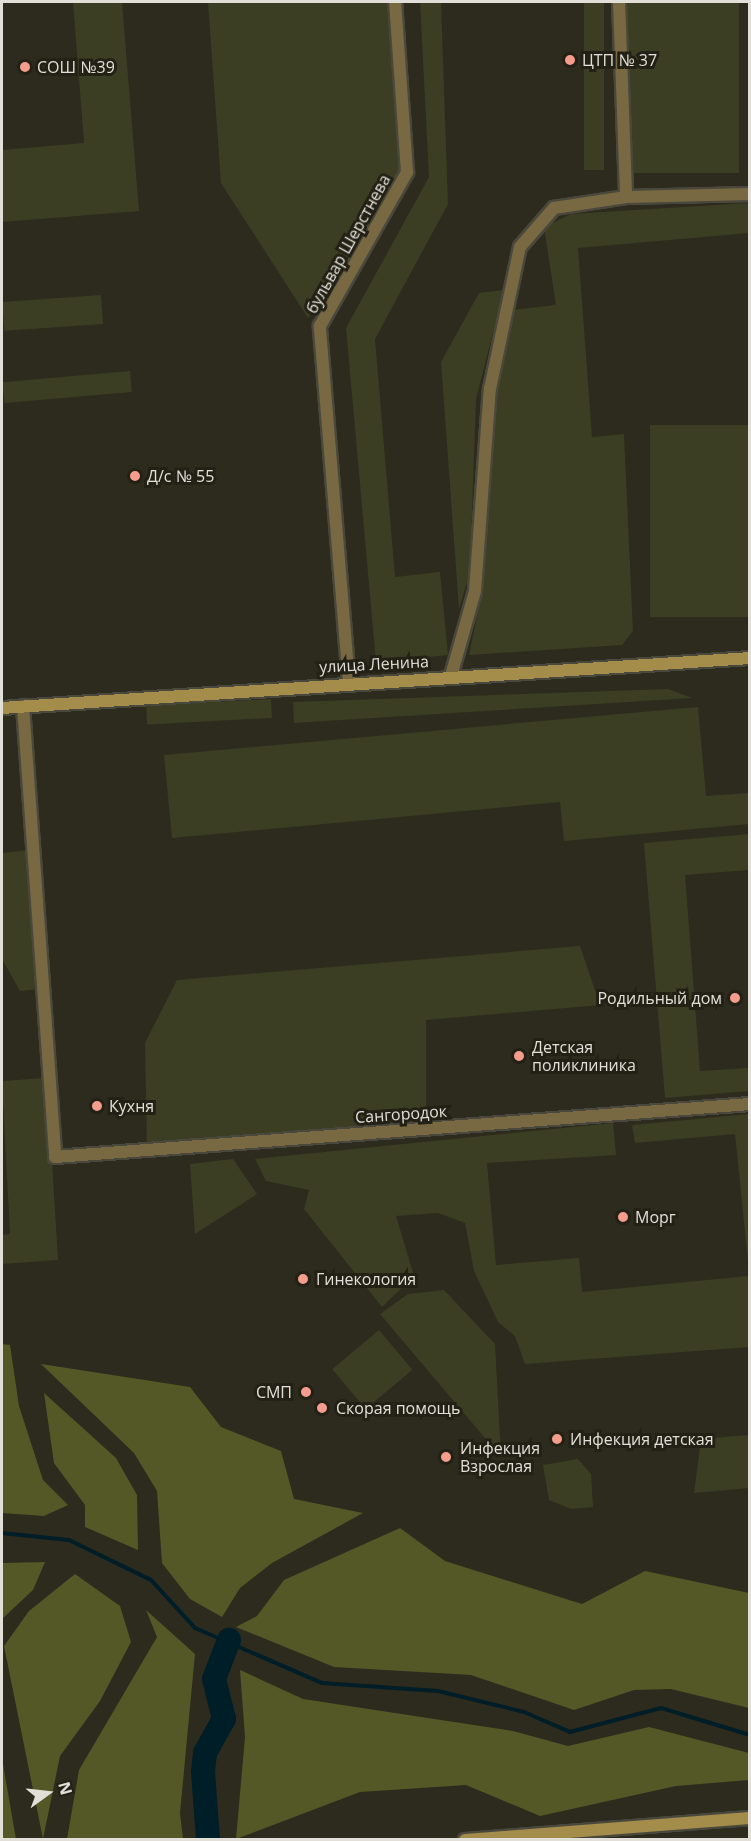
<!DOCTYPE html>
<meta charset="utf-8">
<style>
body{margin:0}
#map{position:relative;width:751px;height:1841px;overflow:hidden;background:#2d2b1e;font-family:"Open Sans",sans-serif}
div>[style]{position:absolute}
.green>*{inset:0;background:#3b3e22;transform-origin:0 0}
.forest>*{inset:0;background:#535826}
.stream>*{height:4px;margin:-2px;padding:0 2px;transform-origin:2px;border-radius:2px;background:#001e28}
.river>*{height:24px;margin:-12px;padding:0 12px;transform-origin:12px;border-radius:12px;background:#001e28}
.roads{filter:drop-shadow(2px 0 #4a483c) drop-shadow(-2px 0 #4a483c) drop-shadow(0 2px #4a483c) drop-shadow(0 -2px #4a483c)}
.minor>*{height:12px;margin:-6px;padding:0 6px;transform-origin:6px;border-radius:6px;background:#786942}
.tertiary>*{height:12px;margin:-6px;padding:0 6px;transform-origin:6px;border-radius:6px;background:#786942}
.secondary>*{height:12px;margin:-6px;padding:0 6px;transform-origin:6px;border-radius:6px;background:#a48c4b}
.dots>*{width:16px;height:16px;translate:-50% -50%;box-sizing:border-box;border:3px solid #232115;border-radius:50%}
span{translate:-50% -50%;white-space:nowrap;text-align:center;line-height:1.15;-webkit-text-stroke:6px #232115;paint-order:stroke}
.poi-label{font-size:16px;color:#e1dfd7}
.left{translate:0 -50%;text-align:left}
.right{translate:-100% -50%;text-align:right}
.street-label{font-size:16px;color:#e1dfd7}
.frame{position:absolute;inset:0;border:3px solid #e1dfd7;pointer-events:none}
.north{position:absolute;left:18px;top:1763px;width:60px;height:60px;-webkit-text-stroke:4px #232115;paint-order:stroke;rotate:75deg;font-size:16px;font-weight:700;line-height:24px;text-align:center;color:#e1dfd7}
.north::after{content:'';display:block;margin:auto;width:21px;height:27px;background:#e1dfd7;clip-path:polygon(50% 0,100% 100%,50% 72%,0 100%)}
</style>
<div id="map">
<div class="green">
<div style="clip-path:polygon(73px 2px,122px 2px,139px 211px,2px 222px,2px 150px,84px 143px)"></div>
<div style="clip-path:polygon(208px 2px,389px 2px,401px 171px,308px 318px,221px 183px)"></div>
<div style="clip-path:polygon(420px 2px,441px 2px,448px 204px,375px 339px,395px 577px,440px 572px,448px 655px,376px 662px,346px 328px,429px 177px)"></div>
<div style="left:584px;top:2px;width:20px;height:168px"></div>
<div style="left:627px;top:2px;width:112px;height:171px"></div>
<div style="clip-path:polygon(749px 203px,749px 233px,578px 248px,592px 437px,624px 434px,633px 631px,622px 645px,469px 655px,482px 592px,495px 392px,512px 310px,556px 305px,544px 227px,571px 214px)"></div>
<div style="clip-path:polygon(504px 290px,476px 399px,470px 572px,459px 609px,441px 362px,479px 293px)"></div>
<div style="left:101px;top:295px;width:29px;height:99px;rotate:86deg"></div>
<div style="left:130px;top:371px;width:21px;height:128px;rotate:85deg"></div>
<div style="left:749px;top:425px;width:192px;height:99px;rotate:90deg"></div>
<div style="clip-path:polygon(668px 689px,692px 698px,294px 723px,293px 702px)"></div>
<div style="left:271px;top:699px;width:19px;height:125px;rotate:87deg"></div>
<div style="clip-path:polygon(698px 707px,706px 796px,749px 793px,749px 824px,564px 841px,560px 802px,172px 838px,164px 755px)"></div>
<div style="clip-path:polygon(749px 834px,749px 870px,685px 875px,700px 1071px,749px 1068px,749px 1091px,665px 1098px,644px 843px)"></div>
<div style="clip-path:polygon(30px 850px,40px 989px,20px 991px,2px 959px,2px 853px)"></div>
<div style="clip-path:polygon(580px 946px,600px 1005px,426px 1020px,426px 1127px,147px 1150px,145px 1043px,177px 980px)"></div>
<div style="clip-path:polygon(47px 1078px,58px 1260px,2px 1264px,2px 1235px,10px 1234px,2px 1081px)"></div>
<div style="clip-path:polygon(749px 1114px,750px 1114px,749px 1271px,735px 1134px,635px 1143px,632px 1125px)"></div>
<div style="clip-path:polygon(613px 1123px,616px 1155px,487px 1163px,496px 1265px,579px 1258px,582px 1292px,749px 1276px,749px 1347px,525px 1364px,515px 1336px,498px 1322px,474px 1271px,465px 1223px,438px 1213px,396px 1216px,414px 1276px,382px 1307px,304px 1209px,309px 1190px,266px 1181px,255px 1159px)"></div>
<div style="clip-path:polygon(233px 1159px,257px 1194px,195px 1234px,190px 1164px)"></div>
<div style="clip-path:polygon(444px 1290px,495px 1344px,501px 1457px,380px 1314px,408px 1294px)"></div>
<div style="left:379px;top:1330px;width:52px;height:61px;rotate:50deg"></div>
<div style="clip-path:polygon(749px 1435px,749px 1488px,694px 1493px,701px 1439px)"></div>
<div style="clip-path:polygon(578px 1459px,591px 1474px,593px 1507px,571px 1509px,549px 1500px,543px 1465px)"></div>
</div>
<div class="forest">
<div style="clip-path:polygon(2px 1344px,10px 1345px,19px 1406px,43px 1480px,68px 1505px,44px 1516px,2px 1513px)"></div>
<div style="clip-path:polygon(41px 1364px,190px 1387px,221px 1427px,281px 1451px,294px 1499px,363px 1513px,272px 1563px,240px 1588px,222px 1617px,190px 1599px,162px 1563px,157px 1491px,134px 1453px)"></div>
<div style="clip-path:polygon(44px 1393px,116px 1458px,137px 1495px,138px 1550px,85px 1527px,85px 1505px,54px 1463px)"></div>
<div style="clip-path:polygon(400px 1528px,445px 1561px,582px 1604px,645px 1571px,749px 1593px,749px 1708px,671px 1689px,634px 1690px,574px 1710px,471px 1675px,334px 1667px,236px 1627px,257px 1616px,284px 1580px)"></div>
<div style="clip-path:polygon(45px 1562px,33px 1590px,2px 1619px,2px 1563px)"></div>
<div style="clip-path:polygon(75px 1574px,120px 1606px,131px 1642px,100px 1701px,60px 1756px,43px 1839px,4px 1646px,29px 1611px)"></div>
<div style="clip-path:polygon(146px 1610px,195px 1654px,180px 1813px,183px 1839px,67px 1839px,79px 1770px,157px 1637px)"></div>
<div style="clip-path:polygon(240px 1670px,303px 1699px,513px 1731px,568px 1746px,649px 1727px,749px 1753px,749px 1780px,676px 1786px,540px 1816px,466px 1785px,360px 1792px,236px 1839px,245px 1737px)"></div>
<div style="clip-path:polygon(2px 1758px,4px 1770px,16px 1839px,2px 1839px)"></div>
</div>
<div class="stream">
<div style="left:2px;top:1533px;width:67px;rotate:6deg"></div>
<div style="left:69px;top:1540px;width:91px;rotate:26deg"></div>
<div style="left:151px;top:1580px;width:65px;rotate:47.5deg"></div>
<div style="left:195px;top:1628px;width:138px;rotate:23.4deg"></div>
<div style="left:322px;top:1683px;width:116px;rotate:3.9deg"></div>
<div style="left:438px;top:1691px;width:89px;rotate:13.7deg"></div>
<div style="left:524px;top:1712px;width:50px;rotate:23.5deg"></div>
<div style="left:570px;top:1732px;width:94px;rotate:-14.8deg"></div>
<div style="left:661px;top:1708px;width:93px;rotate:16.9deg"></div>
</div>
<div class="river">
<div style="left:208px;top:1840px;width:68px;rotate:-94.2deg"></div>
<div style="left:203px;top:1772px;width:19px;rotate:-84deg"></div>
<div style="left:205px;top:1753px;width:39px;rotate:-61deg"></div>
<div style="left:224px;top:1719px;width:41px;rotate:-104deg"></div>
<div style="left:214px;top:1679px;width:42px;rotate:-69deg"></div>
</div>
<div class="roads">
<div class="minor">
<div style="left:619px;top:2px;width:195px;rotate:87.9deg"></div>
<div style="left:23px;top:706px;width:452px;rotate:85.9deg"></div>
<div style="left:55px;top:1157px;width:697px;rotate:-4.36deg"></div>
</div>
<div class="tertiary">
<div style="left:451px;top:676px;width:88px;rotate:-74.2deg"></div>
<div style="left:475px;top:591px;width:203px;rotate:-85.8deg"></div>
<div style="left:490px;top:389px;width:145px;rotate:-78.1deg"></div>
<div style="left:520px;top:247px;width:52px;rotate:-48.9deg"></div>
<div style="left:554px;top:208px;width:73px;rotate:-8.7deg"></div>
<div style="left:626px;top:197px;width:124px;rotate:-1.4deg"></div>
<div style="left:349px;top:682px;width:357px;rotate:-94.7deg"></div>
<div style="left:320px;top:326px;width:177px;rotate:-60.5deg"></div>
<div style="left:407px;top:172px;width:170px;rotate:-94deg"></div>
</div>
<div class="secondary">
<div style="left:2px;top:708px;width:750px;rotate:-3.82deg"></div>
<div style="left:465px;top:1840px;width:286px;rotate:-4.4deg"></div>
</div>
</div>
<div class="dots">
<div style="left:570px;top:60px;background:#f49d8d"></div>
<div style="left:25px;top:67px;background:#f49d8d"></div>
<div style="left:135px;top:476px;background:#f49d8d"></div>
<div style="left:735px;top:998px;background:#f49d8d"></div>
<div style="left:519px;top:1056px;background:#f49d8d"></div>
<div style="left:97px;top:1106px;background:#f49d8d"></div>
<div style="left:623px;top:1217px;background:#f49d8d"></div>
<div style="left:303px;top:1279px;background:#f49d8d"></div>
<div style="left:306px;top:1392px;background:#f49d8d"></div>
<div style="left:322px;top:1408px;background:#f49d8d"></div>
<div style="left:557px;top:1439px;background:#f49d8d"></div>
<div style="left:446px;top:1457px;background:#f49d8d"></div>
</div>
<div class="poi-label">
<span class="left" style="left:582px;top:60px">ЦТП № 37</span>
<span class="left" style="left:37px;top:67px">СОШ №39</span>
<span class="left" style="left:147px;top:476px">Д/с № 55</span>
<span class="right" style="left:722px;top:998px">Родильный дом</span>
<span class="left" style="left:532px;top:1056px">Детская<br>поликлиника</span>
<span class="left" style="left:109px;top:1106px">Кухня</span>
<span class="left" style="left:635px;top:1217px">Морг</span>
<span class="left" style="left:316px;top:1279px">Гинекология</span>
<span class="right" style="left:292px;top:1392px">СМП</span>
<span class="left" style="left:336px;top:1408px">Скорая помощь</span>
<span class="left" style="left:570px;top:1439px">Инфекция детская</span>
<span class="left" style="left:460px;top:1457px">Инфекция<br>Взрослая</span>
</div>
<div class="street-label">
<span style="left:348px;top:244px;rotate:-61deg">бульвар Шерстнева</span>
<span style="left:374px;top:664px;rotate:-3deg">улица Ленина</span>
<span style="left:401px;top:1114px;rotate:-4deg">Сангородок</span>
</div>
<div class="frame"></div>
<div class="north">N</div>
</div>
